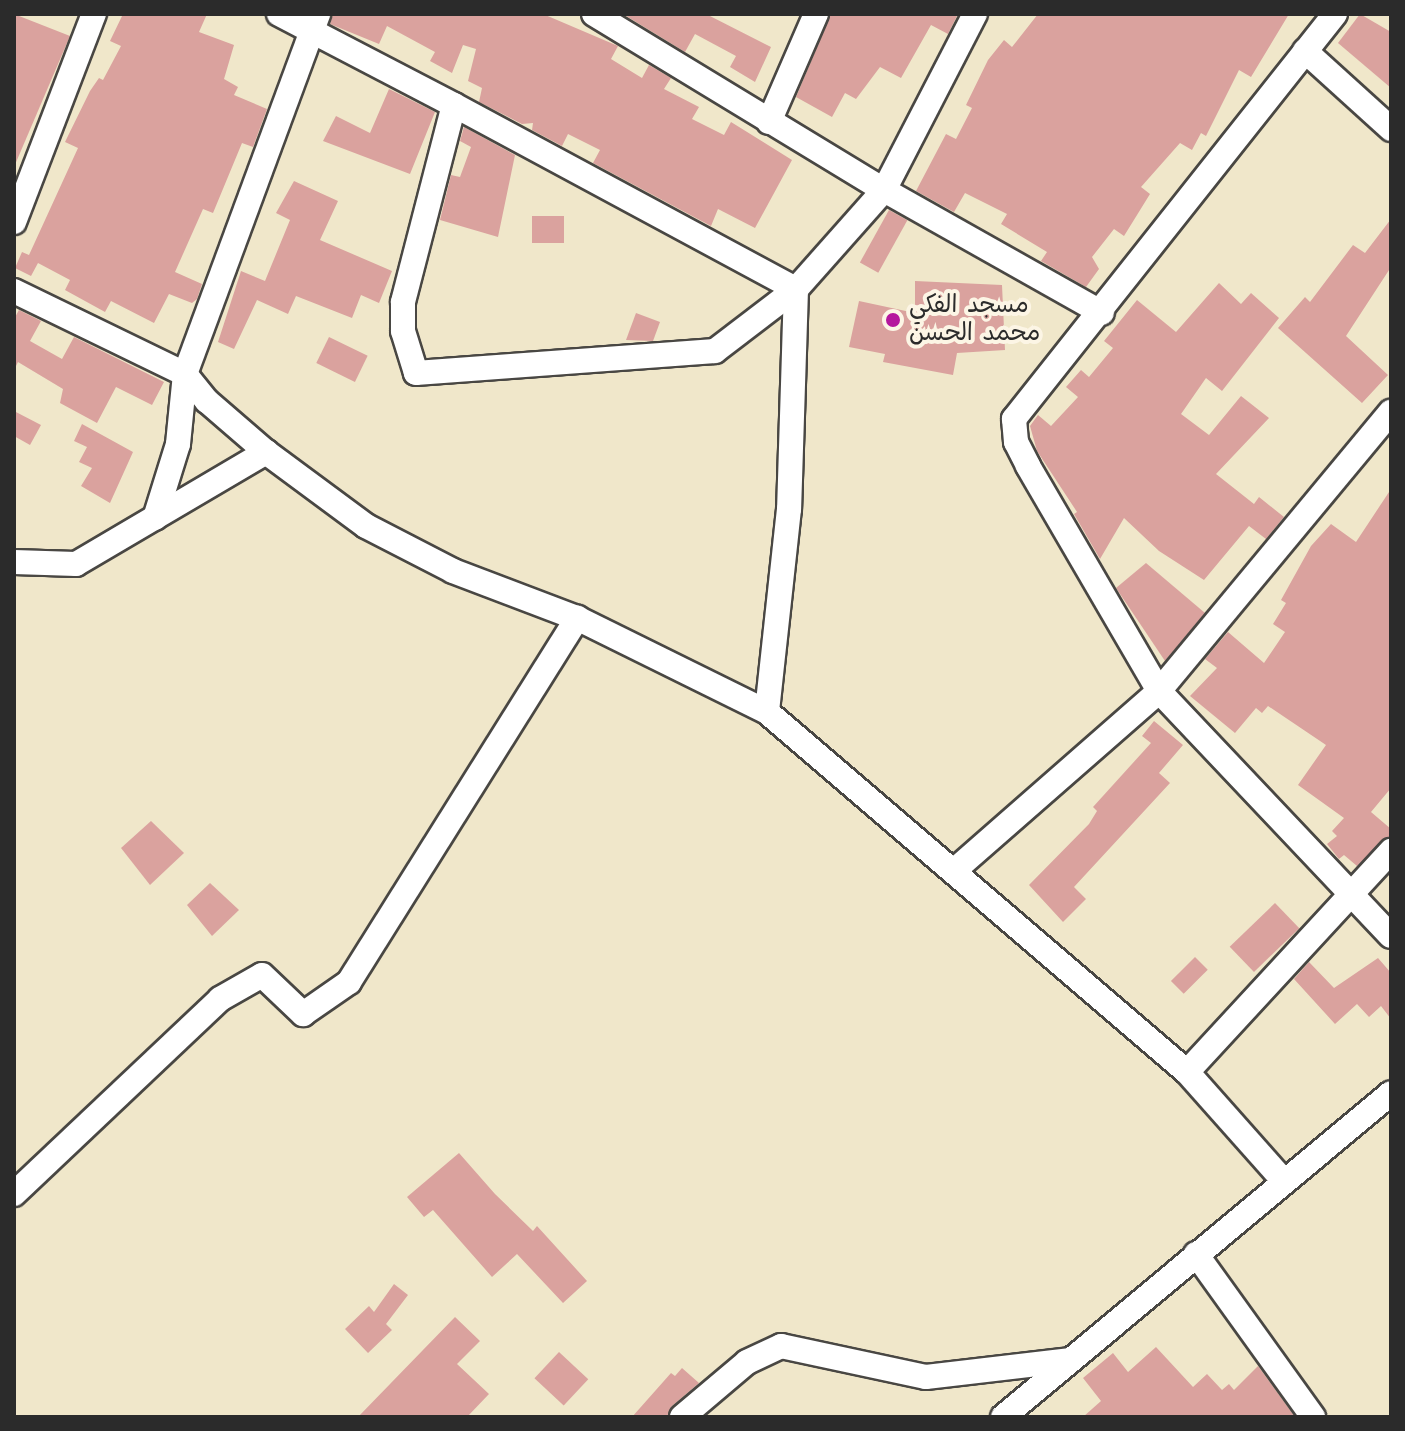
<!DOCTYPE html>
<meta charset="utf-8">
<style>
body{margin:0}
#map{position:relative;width:1405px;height:1431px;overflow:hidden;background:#f0e7ca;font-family:"Architects Daughter","Playpen Sans Arabic",sans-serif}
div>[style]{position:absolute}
.building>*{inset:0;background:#daa29e;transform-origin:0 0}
.roads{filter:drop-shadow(2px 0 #494743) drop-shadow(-2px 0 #494743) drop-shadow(0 2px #494743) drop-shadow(0 -2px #494743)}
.street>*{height:24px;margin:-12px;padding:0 12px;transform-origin:12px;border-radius:12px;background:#fff}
.dots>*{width:22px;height:22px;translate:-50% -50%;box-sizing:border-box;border:4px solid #fcf5e5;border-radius:50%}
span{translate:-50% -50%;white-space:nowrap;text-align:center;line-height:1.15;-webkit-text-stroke:8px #fcf5e5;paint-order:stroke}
.poi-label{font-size:24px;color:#2b2b2b}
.left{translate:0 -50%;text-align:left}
.frame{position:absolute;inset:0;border:16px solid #2b2b2b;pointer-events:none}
</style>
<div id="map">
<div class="building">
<div style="clip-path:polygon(14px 14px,70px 36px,14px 167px)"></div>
<div style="clip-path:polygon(123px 14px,207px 14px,199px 32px,234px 45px,224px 79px,238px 87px,234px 95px,267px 109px,253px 147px,242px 143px,213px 213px,203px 209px,175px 272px,202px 284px,197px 299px,192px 303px,169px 294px,154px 323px,111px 301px,105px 312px,65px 290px,70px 280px,38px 263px,31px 276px,15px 268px,22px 252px,29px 255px,78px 148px,65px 142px,90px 91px,99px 78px,103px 80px,121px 46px,110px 41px)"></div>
<div style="clip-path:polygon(333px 14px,543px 14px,618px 46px,611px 59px,642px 78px,649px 65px,671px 78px,664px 89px,699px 107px,692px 119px,724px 135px,731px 122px,792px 160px,755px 228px,718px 209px,711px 226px,593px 163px,600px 150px,568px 134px,562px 146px,532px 130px,533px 123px,522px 124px,479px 102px,482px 88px,468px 81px,476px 49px,463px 45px,452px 73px,430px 61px,435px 52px,387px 26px,379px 44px,330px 24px)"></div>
<div style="clip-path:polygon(623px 14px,706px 14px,771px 47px,755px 82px,730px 67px,736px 56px,695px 34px,685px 52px)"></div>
<div style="clip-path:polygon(831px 14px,953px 14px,957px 16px,948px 34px,931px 25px,901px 78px,880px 67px,856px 99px,845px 93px,832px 117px,796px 97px)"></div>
<div style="clip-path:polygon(1038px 14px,1289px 14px,1251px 77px,1239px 70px,1206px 136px,1201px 133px,1192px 150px,1180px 143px,1141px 187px,1150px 194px,1124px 236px,1114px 229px,1092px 257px,1099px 269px,1086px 287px,1041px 261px,1047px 252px,1001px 224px,1007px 214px,965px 193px,954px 212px,916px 191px,946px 134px,956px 139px,972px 108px,966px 105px,988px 60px,1004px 40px,1012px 47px)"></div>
<div style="clip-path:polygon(1360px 14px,1391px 32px,1391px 88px,1338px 43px)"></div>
<div style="clip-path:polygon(389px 89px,435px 112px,410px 174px,323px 141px,336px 116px,370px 133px)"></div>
<div style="clip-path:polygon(464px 127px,515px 155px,498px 237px,440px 220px,451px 175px,460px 177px,471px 147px,460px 141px)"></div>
<div style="clip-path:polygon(294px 181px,338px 201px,320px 240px,392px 271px,379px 303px,361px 295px,352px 318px,296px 296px,288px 314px,257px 300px,234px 349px,218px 342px,241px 271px,265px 281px,290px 220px,276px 213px)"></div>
<div style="left:889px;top:210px;width:21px;height:60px;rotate:29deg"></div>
<div style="left:532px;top:216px;width:32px;height:27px"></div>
<div style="clip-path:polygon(1391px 219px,1391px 267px,1346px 336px,1388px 375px,1362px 403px,1278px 328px,1305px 297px,1310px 302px,1353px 245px,1365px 253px)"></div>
<div style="clip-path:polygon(915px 281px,1002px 285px,1005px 350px,957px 353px,953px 375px,883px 362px,885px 354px,849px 347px,859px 301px,915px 313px)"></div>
<div style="clip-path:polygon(1219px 283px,1241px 304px,1251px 293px,1279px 318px,1222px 391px,1206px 378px,1181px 414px,1209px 435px,1241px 396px,1269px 418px,1216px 474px,1254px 504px,1259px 497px,1284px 517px,1266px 539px,1249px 526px,1204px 580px,1159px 551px,1124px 518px,1100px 559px,1074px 514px,1077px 512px,1037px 451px,1030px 426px,1038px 415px,1051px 426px,1078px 397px,1066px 387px,1081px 370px,1089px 377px,1113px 348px,1104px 341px,1137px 300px,1176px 332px)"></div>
<div style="clip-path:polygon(19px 310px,41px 321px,30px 341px,62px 359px,74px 337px,164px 382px,152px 405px,116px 387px,97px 423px,60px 403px,63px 389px,18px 362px,14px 370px,14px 319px)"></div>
<div style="clip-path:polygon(636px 313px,660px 322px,653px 341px,626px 340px)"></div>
<div style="left:329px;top:337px;width:43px;height:29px;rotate:26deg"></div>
<div style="clip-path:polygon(14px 411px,41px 425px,30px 445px,14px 436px)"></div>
<div style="clip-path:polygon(82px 424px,133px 452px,110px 503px,81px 486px,92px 468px,79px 462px,87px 447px,74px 441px)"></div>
<div style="clip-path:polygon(1391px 489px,1391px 788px,1371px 812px,1391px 829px,1391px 836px,1357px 866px,1344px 855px,1339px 859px,1327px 844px,1337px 836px,1332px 831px,1344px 818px,1298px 785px,1326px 745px,1268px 706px,1262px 713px,1256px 708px,1235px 733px,1190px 696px,1217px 668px,1205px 659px,1228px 632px,1264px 663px,1285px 632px,1273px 624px,1286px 603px,1281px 600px,1311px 546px,1331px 524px,1356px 542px)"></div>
<div style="clip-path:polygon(1146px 563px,1205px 613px,1165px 661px,1116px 588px)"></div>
<div style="clip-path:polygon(1154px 721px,1183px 745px,1159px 773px,1170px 783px,1074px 887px,1086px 899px,1063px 922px,1029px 885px,1089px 824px,1097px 811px,1093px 807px,1151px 743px,1142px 736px)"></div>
<div style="clip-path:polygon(151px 821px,184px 853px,150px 885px,121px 848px)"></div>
<div style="clip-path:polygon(210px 883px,239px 910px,212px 936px,187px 905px)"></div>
<div style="left:1275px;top:903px;width:35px;height:63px;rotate:46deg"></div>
<div style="left:1195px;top:957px;width:18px;height:34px;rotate:45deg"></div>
<div style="clip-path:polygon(1378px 958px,1391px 973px,1391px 1019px,1381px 1006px,1369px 1017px,1357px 1004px,1335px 1024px,1294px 979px,1309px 962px,1334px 988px)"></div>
<div style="clip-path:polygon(459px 1153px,495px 1194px,533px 1231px,537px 1226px,587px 1281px,563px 1303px,517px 1254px,492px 1277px,433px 1210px,424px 1217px,407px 1197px)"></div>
<div style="clip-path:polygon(394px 1284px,408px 1295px,386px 1324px,392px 1330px,368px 1353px,345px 1329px,369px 1306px,374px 1312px)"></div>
<div style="clip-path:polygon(455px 1317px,480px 1341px,457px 1364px,489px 1394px,467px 1417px,358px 1417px)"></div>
<div style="clip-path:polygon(1156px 1347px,1193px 1387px,1207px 1374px,1222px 1390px,1229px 1384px,1234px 1390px,1258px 1366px,1295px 1417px,1083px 1417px,1101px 1401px,1083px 1378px,1113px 1353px,1128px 1372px)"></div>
<div style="left:559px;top:1352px;width:40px;height:36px;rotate:43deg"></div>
<div style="clip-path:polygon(682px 1368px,699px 1383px,672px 1406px,667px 1417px,632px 1417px,671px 1373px,675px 1376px)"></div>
</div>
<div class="roads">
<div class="street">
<div style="left:279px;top:14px;width:197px;rotate:27.5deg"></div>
<div style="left:454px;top:105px;width:388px;rotate:28.3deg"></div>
<div style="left:796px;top:289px;width:102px;rotate:142.6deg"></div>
<div style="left:715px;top:351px;width:300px;rotate:175.8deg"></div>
<div style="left:416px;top:373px;width:44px;rotate:-107.2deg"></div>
<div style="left:403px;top:331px;width:29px;rotate:-90deg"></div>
<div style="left:403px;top:302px;width:203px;rotate:-75.5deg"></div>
<div style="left:594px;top:14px;width:339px;rotate:31.3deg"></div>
<div style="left:884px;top:190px;width:250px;rotate:29.4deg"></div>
<div style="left:975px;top:14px;width:198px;rotate:117.3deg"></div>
<div style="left:884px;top:190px;width:132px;rotate:131.6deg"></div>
<div style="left:796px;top:289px;width:220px;rotate:91.8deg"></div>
<div style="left:789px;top:509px;width:204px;rotate:96.2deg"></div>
<div style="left:767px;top:712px;width:553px;rotate:40.6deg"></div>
<div style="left:1187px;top:1072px;width:144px;rotate:48.4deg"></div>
<div style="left:1335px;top:14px;width:517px;rotate:128.4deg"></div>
<div style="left:1014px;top:419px;width:23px;rotate:85deg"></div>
<div style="left:1016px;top:442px;width:27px;rotate:63deg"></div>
<div style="left:1028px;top:466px;width:260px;rotate:59.8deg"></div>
<div style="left:1159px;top:691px;width:337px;rotate:46.6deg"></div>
<div style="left:1305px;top:51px;width:116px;rotate:42.2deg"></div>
<div style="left:769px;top:122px;width:118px;rotate:-66.5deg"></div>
<div style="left:14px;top:222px;width:223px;rotate:-69deg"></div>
<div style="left:14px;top:291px;width:190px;rotate:25.9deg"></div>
<div style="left:185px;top:374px;width:35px;rotate:51deg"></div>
<div style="left:207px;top:401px;width:78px;rotate:40.8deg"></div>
<div style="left:155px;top:518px;width:77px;rotate:-72.7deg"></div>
<div style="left:178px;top:444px;width:70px;rotate:-84.3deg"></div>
<div style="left:185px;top:374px;width:384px;rotate:-69.7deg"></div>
<div style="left:14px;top:562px;width:62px;rotate:1.8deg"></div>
<div style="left:76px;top:564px;width:221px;rotate:-30.5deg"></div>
<div style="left:266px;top:452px;width:124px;rotate:36.5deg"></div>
<div style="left:366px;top:526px;width:98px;rotate:27.3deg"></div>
<div style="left:453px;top:571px;width:133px;rotate:20.8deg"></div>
<div style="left:577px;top:618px;width:212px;rotate:26.3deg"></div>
<div style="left:956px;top:869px;width:270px;rotate:-41.2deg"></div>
<div style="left:1159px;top:691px;width:363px;rotate:-50.3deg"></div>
<div style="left:1187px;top:1072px;width:301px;rotate:-47.3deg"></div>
<div style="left:14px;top:1194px;width:284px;rotate:-43.4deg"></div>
<div style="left:220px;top:999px;width:48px;rotate:-29.7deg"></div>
<div style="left:262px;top:975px;width:57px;rotate:43.6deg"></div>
<div style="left:303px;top:1014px;width:56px;rotate:-34.8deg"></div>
<div style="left:349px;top:982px;width:430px;rotate:-57.9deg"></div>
<div style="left:1196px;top:1254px;width:201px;rotate:54.3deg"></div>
<div style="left:682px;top:1417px;width:85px;rotate:-40.2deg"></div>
<div style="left:747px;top:1362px;width:38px;rotate:-25deg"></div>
<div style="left:781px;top:1346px;width:148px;rotate:12.1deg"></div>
<div style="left:926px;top:1377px;width:146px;rotate:-6.7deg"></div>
<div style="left:1003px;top:1417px;width:505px;rotate:-39.86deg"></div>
</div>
</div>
<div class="dots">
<div style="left:893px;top:320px;background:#b5179e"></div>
</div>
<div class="poi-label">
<span class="left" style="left:909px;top:320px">مسجد الفكي<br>محمد الحسن</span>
</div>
<div class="frame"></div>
</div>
